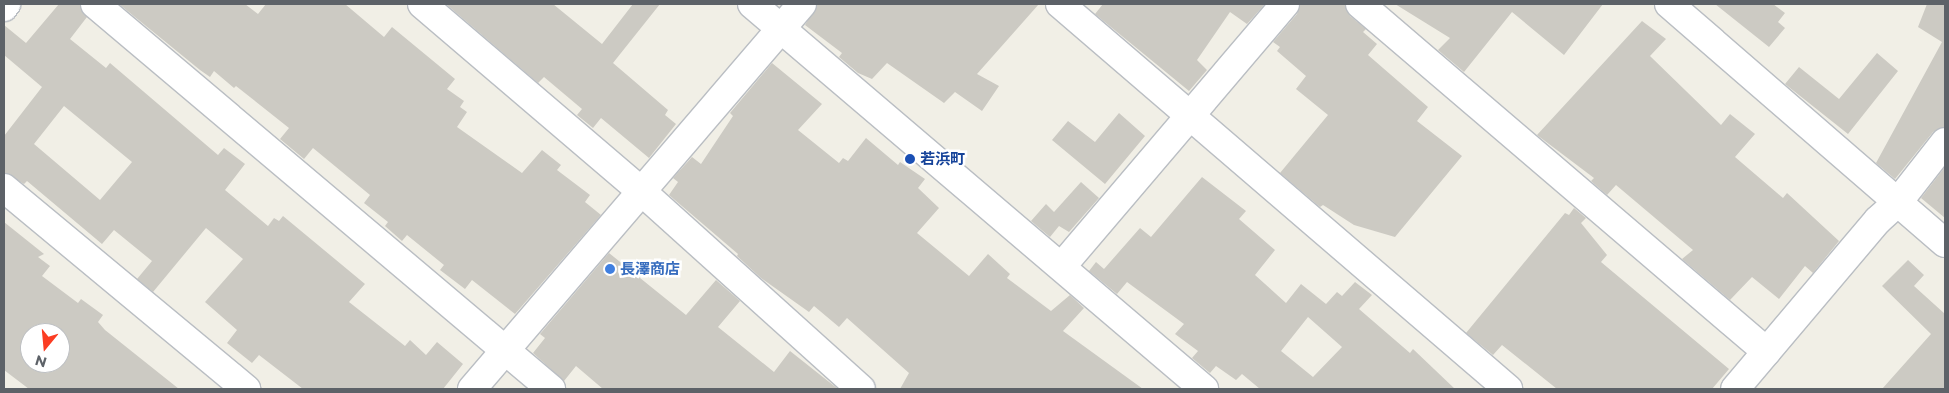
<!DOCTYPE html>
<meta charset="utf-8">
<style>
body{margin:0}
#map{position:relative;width:1949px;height:393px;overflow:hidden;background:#f1efe6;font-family:Montserrat,"Noto Sans JP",sans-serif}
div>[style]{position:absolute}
.building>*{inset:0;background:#cccac3}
.roads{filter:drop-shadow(1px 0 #babec3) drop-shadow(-1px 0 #babec3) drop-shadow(0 1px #babec3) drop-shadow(0 -1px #babec3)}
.street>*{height:28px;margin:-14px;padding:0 14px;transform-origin:14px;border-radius:14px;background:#fff}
.secondary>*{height:28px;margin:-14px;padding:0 14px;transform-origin:14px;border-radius:14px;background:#fff}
.dots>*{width:14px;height:14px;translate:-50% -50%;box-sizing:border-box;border:2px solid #fff;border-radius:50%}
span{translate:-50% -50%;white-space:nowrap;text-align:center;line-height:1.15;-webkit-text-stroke:5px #fff;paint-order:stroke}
.transit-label{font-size:15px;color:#164399;font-weight:700}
.left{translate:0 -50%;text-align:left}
.shop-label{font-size:15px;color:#366cbe;font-weight:700}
.frame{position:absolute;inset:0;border:5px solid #5d6268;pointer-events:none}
.north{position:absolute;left:20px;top:323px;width:50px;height:50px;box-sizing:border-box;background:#fff;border:1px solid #bec0c3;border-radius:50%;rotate:197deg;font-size:14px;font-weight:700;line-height:20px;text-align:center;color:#5d6268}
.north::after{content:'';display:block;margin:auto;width:18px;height:22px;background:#fb3d23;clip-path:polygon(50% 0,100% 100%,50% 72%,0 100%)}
</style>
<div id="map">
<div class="building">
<div style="clip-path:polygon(evenodd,59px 4px,80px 4px,87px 17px,70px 39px,106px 68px,110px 63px,218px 155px,224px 148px,245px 164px,225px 190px,268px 226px,274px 218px,279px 221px,283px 216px,365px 284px,349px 302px,405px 346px,410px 340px,426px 355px,437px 342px,463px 364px,443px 389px,303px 389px,259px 355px,252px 363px,227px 343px,237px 330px,205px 302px,243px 259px,206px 228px,153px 292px,137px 279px,152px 261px,114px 230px,102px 244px,27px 181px,24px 184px,4px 173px,4px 136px,42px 87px,4px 55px,4px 25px,26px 43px,59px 4px,64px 106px,132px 162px,100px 200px,34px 144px,64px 106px)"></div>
<div style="clip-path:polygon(119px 4px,245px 4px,258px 14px,266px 4px,345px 4px,384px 37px,392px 27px,455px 79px,447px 89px,464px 101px,460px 107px,467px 112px,457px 127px,522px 173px,542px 150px,561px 165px,557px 170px,590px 195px,585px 202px,601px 215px,515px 314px,472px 280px,465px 289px,440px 270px,444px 265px,407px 235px,402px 241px,385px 226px,388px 222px,364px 203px,370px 195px,313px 148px,304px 159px,280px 139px,289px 128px,236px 86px,234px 88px,214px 71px,210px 77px,200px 70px)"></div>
<div style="clip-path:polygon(446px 4px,553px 4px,602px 44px,633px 4px,660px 4px,613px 63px,668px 110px,665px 115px,676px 124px,649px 158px,601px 118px,593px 128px,577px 115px,582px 109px,544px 77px,538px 83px)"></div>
<div style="clip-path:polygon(817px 4px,1039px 4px,977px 74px,999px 86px,982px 111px,955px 92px,944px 103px,887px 63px,872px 79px,858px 73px,839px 57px,842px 53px,805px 25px)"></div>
<div style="clip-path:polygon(1103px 4px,1265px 4px,1247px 24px,1230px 12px,1197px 60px,1207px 70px,1189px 91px,1095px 14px)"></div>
<div style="clip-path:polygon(1300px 4px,1345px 4px,1350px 16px,1366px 29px,1363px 32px,1377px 44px,1368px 55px,1428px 107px,1417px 121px,1462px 156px,1395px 237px,1354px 225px,1323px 205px,1320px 207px,1280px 173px,1328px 115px,1296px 89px,1306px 76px,1277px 51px,1280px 47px,1273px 42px,1297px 14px)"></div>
<div style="clip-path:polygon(1395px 4px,1603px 4px,1564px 55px,1512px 12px,1464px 72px,1438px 50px,1450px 38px)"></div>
<div style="clip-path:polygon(1715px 4px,1773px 4px,1785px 13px,1778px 22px,1785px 28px,1769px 47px)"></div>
<div style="clip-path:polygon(1927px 4px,1945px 4px,1945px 127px,1933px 132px,1895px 179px,1876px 163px,1942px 42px,1918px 27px)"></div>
<div style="clip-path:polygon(1642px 21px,1666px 39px,1650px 56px,1721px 125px,1730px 114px,1755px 134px,1735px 157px,1783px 198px,1787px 193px,1839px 241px,1813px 273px,1805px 266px,1779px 299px,1752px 277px,1730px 300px,1682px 259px,1693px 250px,1616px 185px,1607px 195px,1591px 181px,1594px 178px,1537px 135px)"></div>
<div style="clip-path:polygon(1877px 53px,1898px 71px,1848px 134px,1785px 84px,1799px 67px,1839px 99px)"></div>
<div style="clip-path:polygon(772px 63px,822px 104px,798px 130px,839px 163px,843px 158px,848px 161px,866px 138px,898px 165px,900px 162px,925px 179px,918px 188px,939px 208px,917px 233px,969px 276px,988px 254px,1010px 274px,1007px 278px,1051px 311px,1070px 295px,1084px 308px,1063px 331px,1143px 389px,900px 389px,909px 373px,847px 318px,839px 327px,814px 306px,809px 312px,761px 278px,737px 256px,738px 254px,669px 195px,678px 182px,673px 178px,692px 157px,701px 164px,733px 116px,730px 113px)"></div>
<div style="clip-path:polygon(1119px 113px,1145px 136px,1105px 184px,1052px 140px,1068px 121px,1095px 142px)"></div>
<div style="clip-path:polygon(1945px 167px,1945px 218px,1921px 198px)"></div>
<div style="clip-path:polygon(evenodd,1202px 177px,1246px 211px,1239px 219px,1275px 250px,1255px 275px,1286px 303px,1301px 284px,1326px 304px,1337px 292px,1342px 296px,1355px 282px,1372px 295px,1359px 309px,1410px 353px,1413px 349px,1455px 389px,1260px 389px,1242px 374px,1236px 380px,1216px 366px,1210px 373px,1192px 358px,1198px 351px,1175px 334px,1184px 324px,1127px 282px,1117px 294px,1089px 271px,1096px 262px,1104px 269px,1140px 228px,1151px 237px,1202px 177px,1308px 317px,1342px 347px,1313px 377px,1281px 351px,1308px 317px)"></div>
<div style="clip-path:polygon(1081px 182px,1099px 198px,1069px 232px,1059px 226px,1050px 237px,1031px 221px,1046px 204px,1054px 212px)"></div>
<div style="clip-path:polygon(1574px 208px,1586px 218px,1581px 223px,1607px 255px,1601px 262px,1729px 369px,1712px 389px,1557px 389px,1502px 345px,1493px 355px,1466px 333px,1565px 213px,1569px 215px)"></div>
<div style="clip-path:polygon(evenodd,4px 222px,44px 254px,38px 257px,50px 266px,42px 276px,78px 303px,81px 299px,103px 315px,98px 322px,105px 330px,179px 389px,29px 389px,4px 370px,4px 222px,30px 333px,60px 333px,60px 363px,30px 363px,30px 333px)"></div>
<div style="clip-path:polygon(609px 253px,686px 315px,716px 280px,740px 301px,718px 327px,774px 372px,790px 351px,838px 389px,603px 389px,576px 366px,564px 381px,533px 353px,545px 338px,540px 334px)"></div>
<div style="clip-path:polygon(1908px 260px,1924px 275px,1914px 286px,1945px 314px,1945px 389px,1882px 389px,1931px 334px,1882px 286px)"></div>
</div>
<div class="roads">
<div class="street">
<div style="left:95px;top:4px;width:597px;rotate:40.17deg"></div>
<div style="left:422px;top:4px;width:287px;rotate:40.5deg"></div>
<div style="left:640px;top:190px;width:297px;rotate:42deg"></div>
<div style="left:1060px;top:4px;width:591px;rotate:40.67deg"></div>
<div style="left:1360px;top:4px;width:535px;rotate:40.53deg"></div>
<div style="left:1669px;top:4px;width:365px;rotate:40.9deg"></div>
<div style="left:4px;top:7px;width:4px;rotate:-56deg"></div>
<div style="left:4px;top:188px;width:315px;rotate:39.7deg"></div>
<div style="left:1062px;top:266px;width:344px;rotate:-49.6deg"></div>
<div style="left:1735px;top:389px;width:221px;rotate:-49.8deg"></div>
<div style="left:1878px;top:220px;width:27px;rotate:-42deg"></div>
<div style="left:1898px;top:202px;width:76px;rotate:-51.9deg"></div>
</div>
<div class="secondary">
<div style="left:752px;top:4px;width:594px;rotate:40.42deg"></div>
<div style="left:472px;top:389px;width:507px;rotate:-49.4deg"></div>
</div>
</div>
<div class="dots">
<div style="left:910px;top:159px;background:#1a4fb4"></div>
<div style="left:610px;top:269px;background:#3f7fe0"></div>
</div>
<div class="transit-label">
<span class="left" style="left:920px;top:159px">若浜町</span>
</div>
<div class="shop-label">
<span class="left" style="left:620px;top:269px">長澤商店</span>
</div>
<div class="frame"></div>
<div class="north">N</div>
</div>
